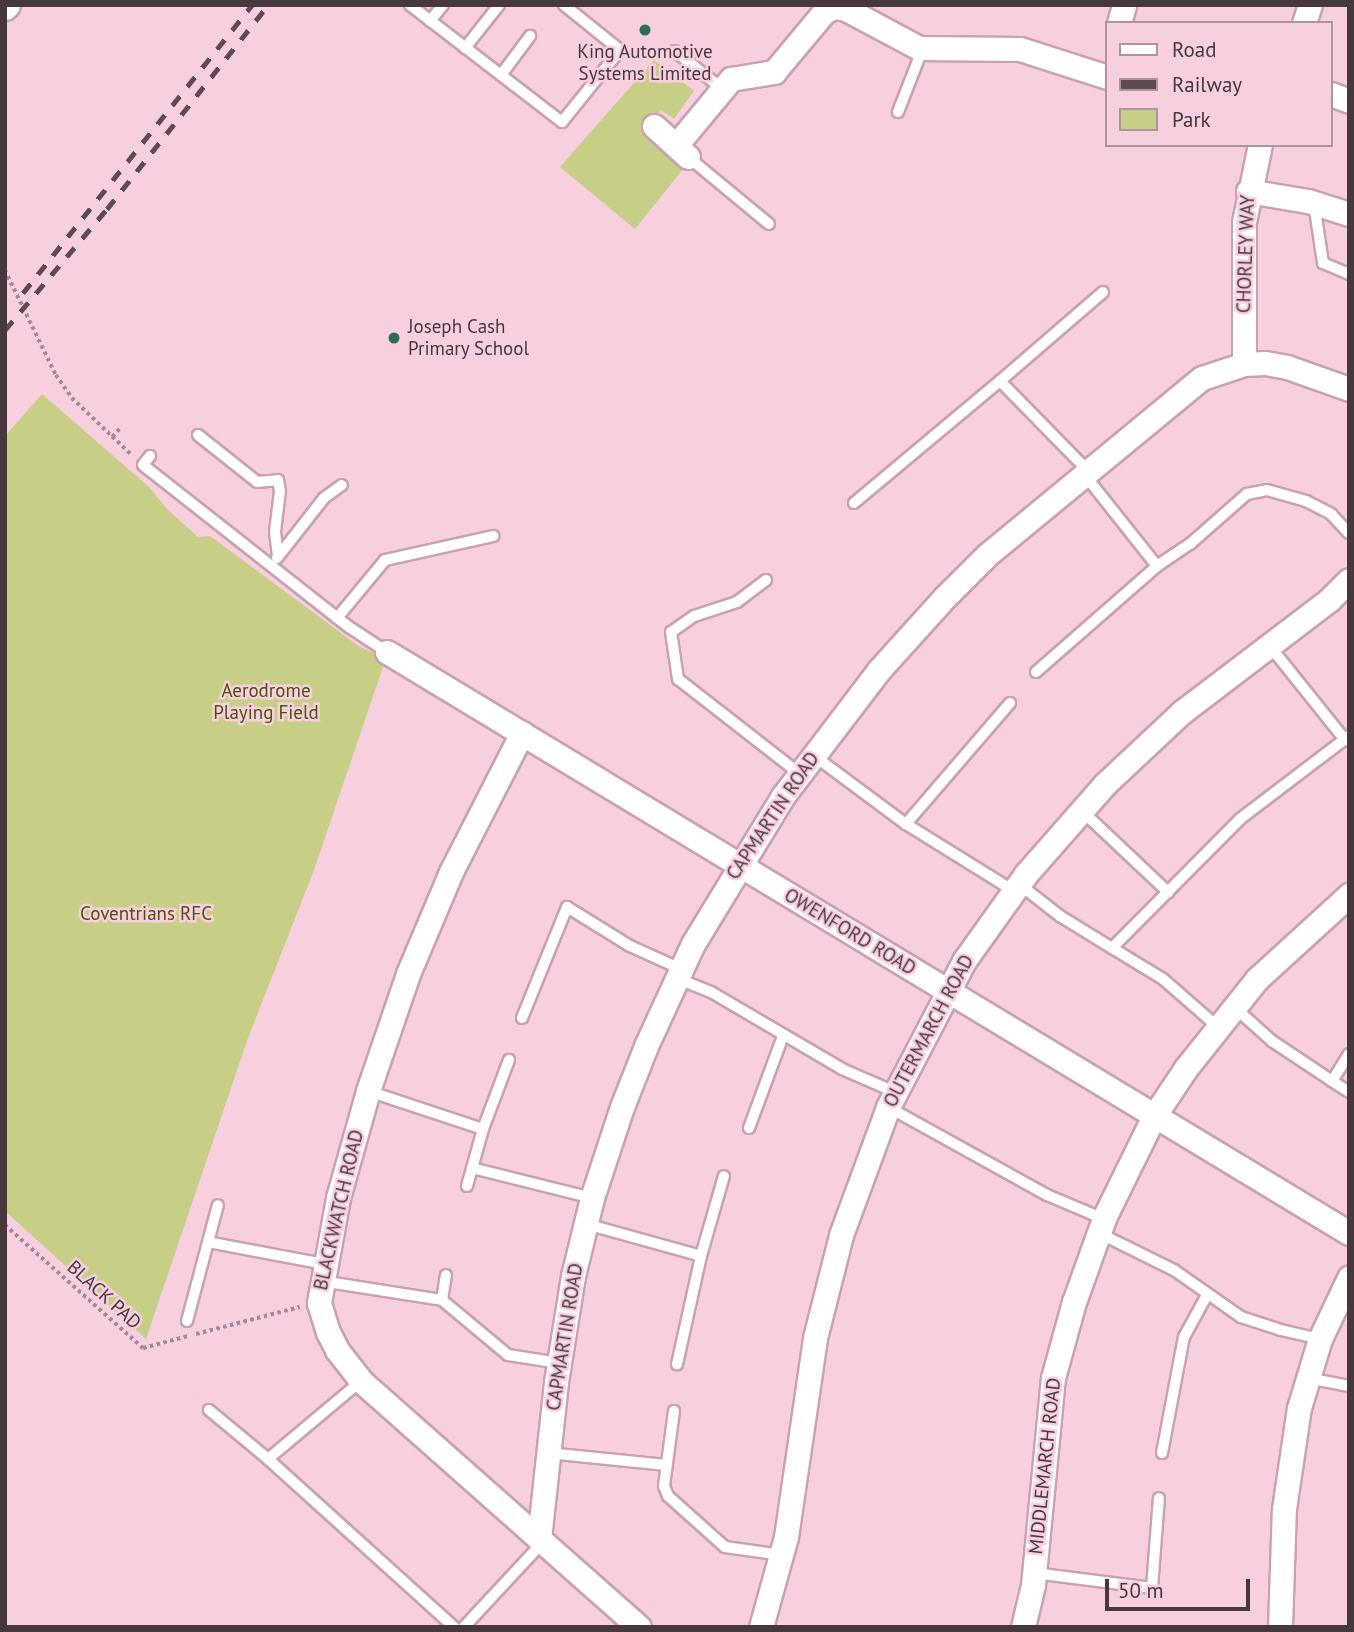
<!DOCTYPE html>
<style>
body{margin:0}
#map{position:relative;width:1354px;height:1632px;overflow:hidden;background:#f8cfdf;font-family:"PT Sans",sans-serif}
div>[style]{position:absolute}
.green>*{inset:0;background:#c7ce85}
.path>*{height:3.5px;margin-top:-1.75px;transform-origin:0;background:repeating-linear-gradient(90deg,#a78995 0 3.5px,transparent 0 7px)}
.roads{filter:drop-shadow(2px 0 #c9a1b1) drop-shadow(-2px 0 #c9a1b1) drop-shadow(0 2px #c9a1b1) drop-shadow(0 -2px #c9a1b1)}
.service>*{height:10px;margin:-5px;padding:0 5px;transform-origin:5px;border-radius:5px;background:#fff}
.minor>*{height:23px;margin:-11.5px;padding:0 11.5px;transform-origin:11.5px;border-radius:11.5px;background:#fff}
.tertiary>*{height:28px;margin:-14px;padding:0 14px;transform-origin:14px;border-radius:14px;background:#fff}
.rail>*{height:5px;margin-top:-2.5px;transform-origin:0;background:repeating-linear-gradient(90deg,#5d4a52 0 12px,transparent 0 24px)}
.dots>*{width:19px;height:19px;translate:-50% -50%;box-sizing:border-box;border:4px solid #f8cfdf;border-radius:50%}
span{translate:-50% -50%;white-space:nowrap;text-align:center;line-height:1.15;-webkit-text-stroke:5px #f8cfdf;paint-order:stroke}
.poi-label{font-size:19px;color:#47373e}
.left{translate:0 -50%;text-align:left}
.street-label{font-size:19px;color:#47373e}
.park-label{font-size:19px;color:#4e520a}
.frame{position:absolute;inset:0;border:7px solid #47373e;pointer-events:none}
.legend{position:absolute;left:1105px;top:21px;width:228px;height:126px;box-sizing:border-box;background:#f8cfdf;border:2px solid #b1929f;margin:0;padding:9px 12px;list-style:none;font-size:21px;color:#47373e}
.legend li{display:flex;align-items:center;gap:14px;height:35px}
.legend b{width:35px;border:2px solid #b1929f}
.scale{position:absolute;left:1105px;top:1579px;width:145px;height:32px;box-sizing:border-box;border:4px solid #47373e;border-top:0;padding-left:9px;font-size:21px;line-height:24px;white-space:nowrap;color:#47373e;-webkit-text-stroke:5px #f8cfdf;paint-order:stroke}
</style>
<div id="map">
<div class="green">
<div style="clip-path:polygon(654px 60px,694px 91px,674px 119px,661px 110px,644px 128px,687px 164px,635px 229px,560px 167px)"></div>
<div style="clip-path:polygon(42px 394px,149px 487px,167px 509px,198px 537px,210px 536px,360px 647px,386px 658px,314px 870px,248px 1038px,146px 1339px,5px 1211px,5px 436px)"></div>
</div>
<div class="path">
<div style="left:5px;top:270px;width:117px;rotate:64.1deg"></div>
<div style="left:56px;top:375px;width:28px;rotate:55deg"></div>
<div style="left:72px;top:398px;width:84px;rotate:43.6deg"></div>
<div style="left:112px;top:437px;width:12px;rotate:-48deg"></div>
<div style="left:5px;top:1225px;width:185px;rotate:41.7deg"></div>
<div style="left:143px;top:1348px;width:47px;rotate:-14.9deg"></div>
<div style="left:196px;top:1334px;width:107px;rotate:-14.6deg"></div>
</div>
<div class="roads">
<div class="service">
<div style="left:410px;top:5px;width:192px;rotate:37.6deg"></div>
<div style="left:562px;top:122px;width:92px;rotate:-51.1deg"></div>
<div style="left:620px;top:50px;width:72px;rotate:-141.2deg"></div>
<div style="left:430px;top:21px;width:21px;rotate:-51deg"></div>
<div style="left:465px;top:48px;width:55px;rotate:-51.7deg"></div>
<div style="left:675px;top:51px;width:59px;rotate:38.8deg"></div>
<div style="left:501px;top:75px;width:49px;rotate:-53.4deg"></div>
<div style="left:898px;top:112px;width:69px;rotate:-68.7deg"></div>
<div style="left:688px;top:157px;width:105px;rotate:39.6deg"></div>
<div style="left:1314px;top:203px;width:61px;rotate:81.5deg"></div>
<div style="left:1323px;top:263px;width:28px;rotate:23deg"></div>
<div style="left:1000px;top:381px;width:136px;rotate:-40.8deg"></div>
<div style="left:198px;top:435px;width:75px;rotate:38.5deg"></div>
<div style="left:257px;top:482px;width:21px;rotate:-5deg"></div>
<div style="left:278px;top:480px;width:11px;rotate:80deg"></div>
<div style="left:280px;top:491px;width:41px;rotate:97deg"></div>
<div style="left:275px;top:532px;width:24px;rotate:83deg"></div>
<div style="left:150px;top:456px;width:11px;rotate:128deg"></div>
<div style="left:143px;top:465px;width:262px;rotate:38.2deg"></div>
<div style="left:349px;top:627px;width:45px;rotate:33.3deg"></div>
<div style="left:1084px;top:474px;width:117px;rotate:51.6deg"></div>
<div style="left:854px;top:503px;width:190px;rotate:-39.9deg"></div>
<div style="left:1000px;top:381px;width:126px;rotate:45.6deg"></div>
<div style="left:277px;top:558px;width:76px;rotate:-51.9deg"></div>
<div style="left:324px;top:498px;width:22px;rotate:-36deg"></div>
<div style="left:766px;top:580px;width:36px;rotate:143deg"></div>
<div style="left:737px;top:602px;width:45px;rotate:162deg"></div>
<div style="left:694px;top:616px;width:28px;rotate:145deg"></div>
<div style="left:671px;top:632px;width:48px;rotate:81.5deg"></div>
<div style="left:678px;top:679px;width:155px;rotate:37.9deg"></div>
<div style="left:337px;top:618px;width:75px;rotate:-50.4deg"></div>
<div style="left:385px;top:560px;width:111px;rotate:-12.5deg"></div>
<div style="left:1269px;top:645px;width:122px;rotate:51.3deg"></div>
<div style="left:1036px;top:672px;width:161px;rotate:-41.2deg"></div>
<div style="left:1157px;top:566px;width:40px;rotate:-34deg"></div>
<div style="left:1190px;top:544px;width:76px;rotate:-41.3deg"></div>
<div style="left:1247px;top:494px;width:20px;rotate:-11deg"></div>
<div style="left:1267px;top:490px;width:41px;rotate:15.8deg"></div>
<div style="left:1306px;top:501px;width:28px;rotate:27deg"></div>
<div style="left:1331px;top:514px;width:26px;rotate:47deg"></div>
<div style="left:1010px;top:703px;width:160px;rotate:130.7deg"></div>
<div style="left:906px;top:824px;width:127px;rotate:31.8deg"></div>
<div style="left:813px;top:755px;width:116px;rotate:36.6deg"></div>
<div style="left:1081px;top:810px;width:120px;rotate:43.3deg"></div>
<div style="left:1019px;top:884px;width:52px;rotate:38deg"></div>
<div style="left:1060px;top:916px;width:61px;rotate:31.6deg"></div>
<div style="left:676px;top:978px;width:38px;rotate:22deg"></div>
<div style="left:711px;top:992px;width:152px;rotate:30.4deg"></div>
<div style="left:842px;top:1069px;width:58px;rotate:23.5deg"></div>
<div style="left:1234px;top:1007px;width:51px;rotate:41.8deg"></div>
<div style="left:1272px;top:1041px;width:72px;rotate:33.7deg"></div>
<div style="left:522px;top:1018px;width:120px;rotate:-67.9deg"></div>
<div style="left:567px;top:907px;width:74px;rotate:31.8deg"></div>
<div style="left:630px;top:946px;width:56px;rotate:24.3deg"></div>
<div style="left:1218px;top:1027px;width:73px;rotate:-138.9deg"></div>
<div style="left:1163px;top:979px;width:60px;rotate:-148.7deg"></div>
<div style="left:1112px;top:948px;width:182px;rotate:-45.2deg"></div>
<div style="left:1240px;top:819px;width:137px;rotate:-37.3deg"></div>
<div style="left:1349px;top:1054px;width:32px;rotate:122deg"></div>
<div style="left:1332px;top:1081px;width:20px;rotate:33deg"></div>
<div style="left:368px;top:1091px;width:121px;rotate:18.3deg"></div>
<div style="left:483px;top:1129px;width:74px;rotate:-69.4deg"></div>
<div style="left:888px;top:1107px;width:182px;rotate:29deg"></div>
<div style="left:1047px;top:1195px;width:62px;rotate:22.8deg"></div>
<div style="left:749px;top:1128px;width:98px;rotate:-69.7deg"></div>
<div style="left:472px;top:1168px;width:124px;rotate:14deg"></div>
<div style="left:467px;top:1186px;width:59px;rotate:-74.3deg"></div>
<div style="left:586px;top:1224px;width:119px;rotate:15.5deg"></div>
<div style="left:701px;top:1256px;width:111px;rotate:102.5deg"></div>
<div style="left:1099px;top:1233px;width:84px;rotate:26.3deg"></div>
<div style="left:1174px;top:1270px;width:82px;rotate:35deg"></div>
<div style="left:1241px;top:1317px;width:42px;rotate:18deg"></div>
<div style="left:1281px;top:1330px;width:40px;rotate:13deg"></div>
<div style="left:208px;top:1242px;width:38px;rotate:-75deg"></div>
<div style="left:701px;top:1256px;width:83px;rotate:-74deg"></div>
<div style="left:321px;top:1281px;width:122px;rotate:8.9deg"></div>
<div style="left:442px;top:1300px;width:25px;rotate:-81deg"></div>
<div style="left:442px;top:1300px;width:86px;rotate:39.8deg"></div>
<div style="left:508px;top:1355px;width:52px;rotate:8.9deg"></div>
<div style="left:187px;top:1321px;width:82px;rotate:-75.1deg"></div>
<div style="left:208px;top:1242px;width:118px;rotate:10.7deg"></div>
<div style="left:1308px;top:1378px;width:42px;rotate:11deg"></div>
<div style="left:209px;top:1410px;width:77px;rotate:39.7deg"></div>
<div style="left:268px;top:1459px;width:121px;rotate:-40deg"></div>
<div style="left:674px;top:1411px;width:76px;rotate:97.6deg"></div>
<div style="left:664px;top:1486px;width:11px;rotate:68deg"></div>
<div style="left:668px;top:1496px;width:76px;rotate:41.8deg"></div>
<div style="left:725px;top:1547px;width:58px;rotate:8deg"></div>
<div style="left:548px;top:1453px;width:119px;rotate:5.8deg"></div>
<div style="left:1162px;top:1453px;width:118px;rotate:-79.3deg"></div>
<div style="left:1184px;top:1337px;width:48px;rotate:-61.3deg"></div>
<div style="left:268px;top:1459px;width:251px;rotate:42.1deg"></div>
<div style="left:1034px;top:1573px;width:119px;rotate:7.2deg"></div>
<div style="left:1152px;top:1588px;width:90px;rotate:-85.6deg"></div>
<div style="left:464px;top:1627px;width:116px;rotate:-47.1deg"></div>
</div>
<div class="minor">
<div style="left:1119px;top:23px;width:19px;rotate:-74deg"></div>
<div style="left:1304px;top:23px;width:19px;rotate:-72deg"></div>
<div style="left:1331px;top:94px;width:19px;rotate:21deg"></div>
<div style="left:654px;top:126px;width:46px;rotate:42.4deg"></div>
<div style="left:677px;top:144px;width:85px;rotate:-50.3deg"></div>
<div style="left:731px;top:79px;width:44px;rotate:-9.2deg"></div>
<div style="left:774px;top:72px;width:78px;rotate:-50.2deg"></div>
<div style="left:824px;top:12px;width:11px;rotate:-27deg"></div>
<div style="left:834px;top:7px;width:12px;rotate:9deg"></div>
<div style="left:846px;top:9px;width:83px;rotate:28.1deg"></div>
<div style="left:919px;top:48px;width:101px;rotate:0.6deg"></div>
<div style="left:1020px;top:49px;width:91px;rotate:17.8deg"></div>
<div style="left:1248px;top:191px;width:61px;rotate:9.5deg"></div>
<div style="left:1308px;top:201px;width:43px;rotate:17.6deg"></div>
<div style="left:1244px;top:364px;width:142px;rotate:-90deg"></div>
<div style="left:1244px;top:222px;width:79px;rotate:-78.3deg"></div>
<div style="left:387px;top:652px;width:1124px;rotate:31.13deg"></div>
<div style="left:522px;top:733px;width:156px;rotate:117.1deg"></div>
<div style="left:451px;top:872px;width:111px;rotate:112.9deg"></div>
<div style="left:408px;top:974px;width:124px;rotate:108.9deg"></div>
<div style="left:368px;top:1091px;width:111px;rotate:105.7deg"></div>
<div style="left:338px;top:1198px;width:107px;rotate:100.3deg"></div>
<div style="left:319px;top:1303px;width:30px;rotate:73deg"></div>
<div style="left:328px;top:1332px;width:20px;rotate:63deg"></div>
<div style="left:337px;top:1350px;width:39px;rotate:52deg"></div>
<div style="left:361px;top:1381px;width:371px;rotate:41.5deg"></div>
<div style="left:539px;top:1539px;width:158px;rotate:-83.8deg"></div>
<div style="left:556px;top:1382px;width:107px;rotate:-80.9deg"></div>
<div style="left:573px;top:1276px;width:80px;rotate:-76.3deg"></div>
<div style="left:592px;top:1198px;width:96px;rotate:-71.8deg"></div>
<div style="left:622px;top:1107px;width:66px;rotate:-68.5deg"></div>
<div style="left:646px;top:1046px;width:112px;rotate:-65.3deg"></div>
<div style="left:693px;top:944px;width:173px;rotate:-58.7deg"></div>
<div style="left:783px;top:796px;width:158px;rotate:-52.7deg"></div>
<div style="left:879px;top:670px;width:98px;rotate:-47.9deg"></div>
<div style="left:945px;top:597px;width:59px;rotate:-45deg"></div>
<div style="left:987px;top:555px;width:278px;rotate:-39.5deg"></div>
<div style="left:1202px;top:378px;width:44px;rotate:-18.4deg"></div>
<div style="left:1244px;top:364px;width:21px;rotate:-3deg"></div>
<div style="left:1265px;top:363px;width:22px;rotate:10deg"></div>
<div style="left:1287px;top:367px;width:66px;rotate:19.5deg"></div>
<div style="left:761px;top:1627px;width:93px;rotate:-74.5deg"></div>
<div style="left:786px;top:1537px;width:201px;rotate:-81.7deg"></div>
<div style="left:815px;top:1338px;width:106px;rotate:-75.8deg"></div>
<div style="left:841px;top:1235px;width:136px;rotate:-69.8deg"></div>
<div style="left:888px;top:1107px;width:165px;rotate:-62.5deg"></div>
<div style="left:964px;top:961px;width:107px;rotate:-54.5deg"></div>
<div style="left:1026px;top:874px;width:120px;rotate:-48.7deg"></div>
<div style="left:1105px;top:784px;width:105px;rotate:-43.1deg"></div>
<div style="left:1182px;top:712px;width:185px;rotate:-37.3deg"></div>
<div style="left:1329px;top:600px;width:28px;rotate:-45deg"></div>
<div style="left:1023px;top:1627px;width:43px;rotate:-76.6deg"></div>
<div style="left:1033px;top:1585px;width:208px;rotate:-84.5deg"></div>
<div style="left:1053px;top:1378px;width:79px;rotate:-74.6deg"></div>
<div style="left:1074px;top:1302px;width:91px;rotate:-70.2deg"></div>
<div style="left:1105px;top:1216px;width:111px;rotate:-63.9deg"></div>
<div style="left:1154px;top:1116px;width:58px;rotate:-56.3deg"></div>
<div style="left:1186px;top:1068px;width:114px;rotate:-51.4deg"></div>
<div style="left:1257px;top:979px;width:125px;rotate:-42.4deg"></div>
<div style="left:1280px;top:1627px;width:118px;rotate:-88.1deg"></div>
<div style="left:1284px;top:1509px;width:102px;rotate:-81.6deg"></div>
<div style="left:1299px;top:1408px;width:72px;rotate:-73.1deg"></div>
<div style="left:1320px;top:1339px;width:68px;rotate:-64.6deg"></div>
</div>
<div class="tertiary">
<div style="left:5px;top:6px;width:1px;rotate:-45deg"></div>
</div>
</div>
<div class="rail">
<div style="left:23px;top:293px;width:368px;rotate:-51.5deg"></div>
<div style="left:5px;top:330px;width:158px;rotate:-49.9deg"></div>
<div style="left:107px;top:209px;width:260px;rotate:-51.7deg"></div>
</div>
<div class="dots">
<div style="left:645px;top:30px;background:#2a6b5a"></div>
<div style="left:394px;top:338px;background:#2a6b5a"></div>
</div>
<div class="poi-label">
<span style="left:645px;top:63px">King Automotive<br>Systems Limited</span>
<span class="left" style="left:408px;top:338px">Joseph Cash<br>Primary School</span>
</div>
<div class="street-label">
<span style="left:1246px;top:254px;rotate:-88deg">CHORLEY WAY</span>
<span style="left:773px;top:816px;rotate:-56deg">CAPMARTIN ROAD</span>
<span style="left:850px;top:932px;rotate:31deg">OWENFORD ROAD</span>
<span style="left:929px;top:1031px;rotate:-62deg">OUTERMARCH ROAD</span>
<span style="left:339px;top:1210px;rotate:-77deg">BLACKWATCH ROAD</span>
<span style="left:104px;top:1295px;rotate:42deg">BLACK PAD</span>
<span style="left:565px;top:1337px;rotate:-81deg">CAPMARTIN ROAD</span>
<span style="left:1045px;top:1466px;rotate:-84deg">MIDDLEMARCH ROAD</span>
</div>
<div class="park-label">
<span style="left:266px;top:702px">Aerodrome<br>Playing Field</span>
<span style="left:146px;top:914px">Coventrians RFC</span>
</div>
<div class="frame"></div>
<ul class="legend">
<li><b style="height:9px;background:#fff"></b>Road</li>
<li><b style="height:9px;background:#5d4a52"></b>Railway</li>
<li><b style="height:19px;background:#c7ce85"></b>Park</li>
</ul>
<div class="scale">50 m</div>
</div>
